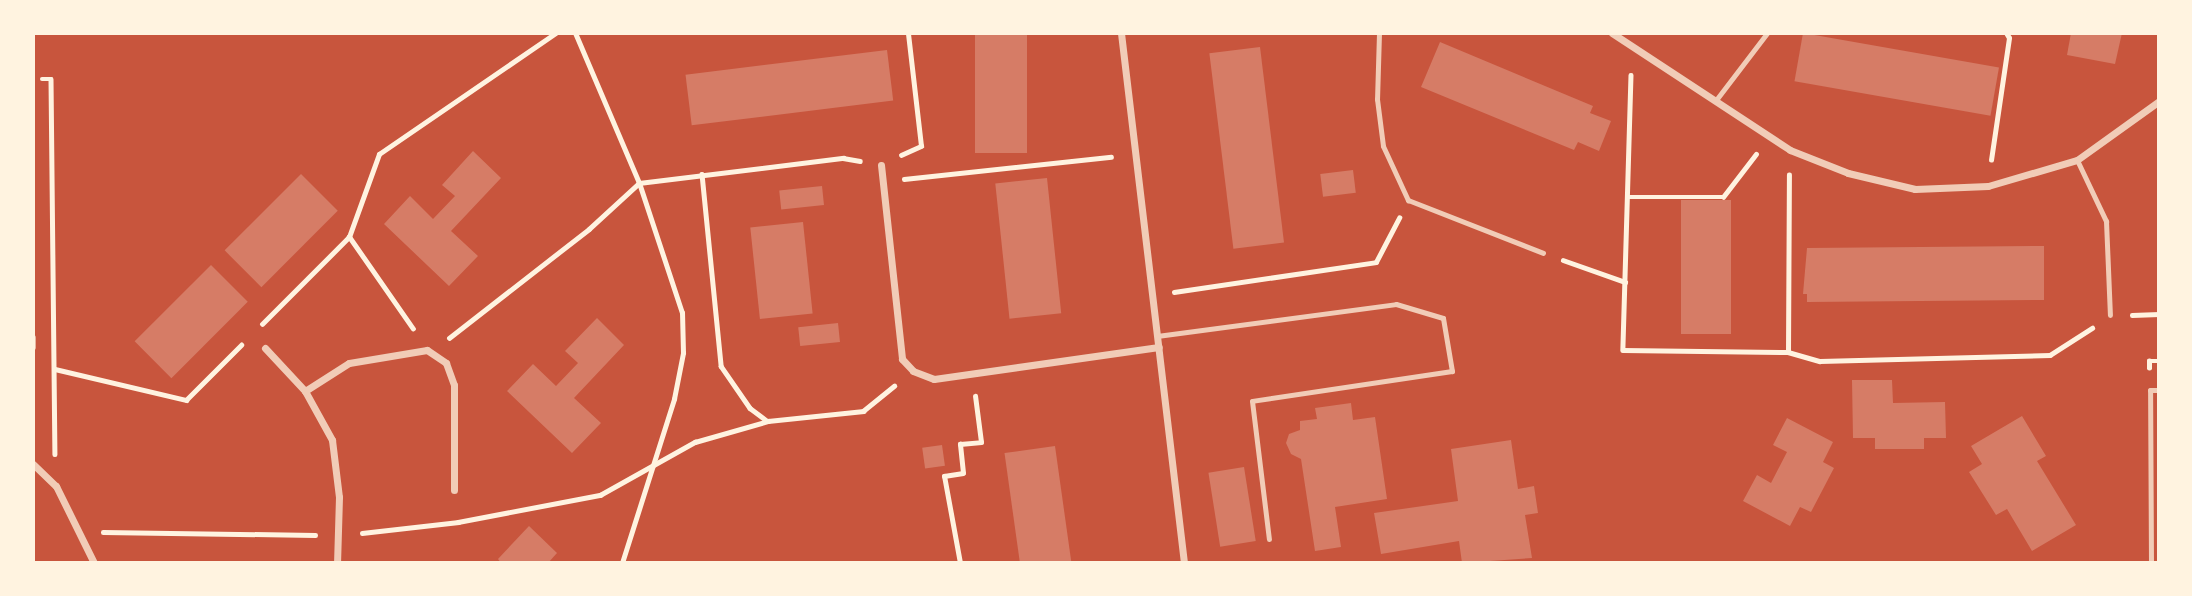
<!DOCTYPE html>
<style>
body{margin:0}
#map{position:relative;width:2192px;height:596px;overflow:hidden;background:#c8553d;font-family:"Varela Round",sans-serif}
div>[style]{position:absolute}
.building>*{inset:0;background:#d67c66;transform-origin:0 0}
.path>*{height:4.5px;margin:-2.25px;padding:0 2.25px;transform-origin:2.25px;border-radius:2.25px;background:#fff3e0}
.service>*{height:5px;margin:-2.5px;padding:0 2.5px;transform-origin:2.5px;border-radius:2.5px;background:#f1ccb7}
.minor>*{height:7px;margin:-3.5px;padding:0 3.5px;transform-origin:3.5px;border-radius:3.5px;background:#f1ccb7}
.rail>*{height:5px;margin:-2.5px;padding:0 2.5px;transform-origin:2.5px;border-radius:2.5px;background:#e9b49f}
span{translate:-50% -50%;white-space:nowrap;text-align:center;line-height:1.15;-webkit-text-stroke:7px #fff3e0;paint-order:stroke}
.frame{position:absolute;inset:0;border:35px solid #fff3e0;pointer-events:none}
</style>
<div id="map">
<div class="building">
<div style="left:975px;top:33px;width:52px;height:120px"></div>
<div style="left:1803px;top:33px;width:199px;height:49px;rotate:10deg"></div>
<div style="clip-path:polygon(2071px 33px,2122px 33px,2115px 64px,2067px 55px)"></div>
<div style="clip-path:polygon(1440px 42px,1593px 106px,1590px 113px,1611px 121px,1599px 151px,1578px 142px,1574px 150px,1421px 87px)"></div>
<div style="left:1260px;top:47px;width:197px;height:51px;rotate:83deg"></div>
<div style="left:887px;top:50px;width:51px;height:203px;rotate:83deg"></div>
<div style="clip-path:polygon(473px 151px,501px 178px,451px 231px,478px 256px,449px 286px,384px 224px,410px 196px,433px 219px,455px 196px,442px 185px)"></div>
<div style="left:1353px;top:170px;width:23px;height:33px;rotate:83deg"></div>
<div style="left:301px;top:174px;width:52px;height:108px;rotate:45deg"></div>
<div style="left:1047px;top:178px;width:136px;height:52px;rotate:84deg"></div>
<div style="left:822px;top:186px;width:19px;height:43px;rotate:84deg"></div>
<div style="left:1681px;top:200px;width:50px;height:134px"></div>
<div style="left:803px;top:222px;width:92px;height:53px;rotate:84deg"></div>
<div style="clip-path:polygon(2044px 246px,2044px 300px,1807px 302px,1807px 294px,1803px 294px,1807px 248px)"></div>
<div style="left:211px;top:265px;width:52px;height:108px;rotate:45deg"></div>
<div style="clip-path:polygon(597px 318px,624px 345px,574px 398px,601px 423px,572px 453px,507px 391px,533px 364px,556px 386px,578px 363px,565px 351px)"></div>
<div style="left:838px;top:323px;width:19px;height:40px;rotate:84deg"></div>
<div style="clip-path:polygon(1852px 380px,1892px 380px,1893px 403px,1945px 402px,1946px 438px,1924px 438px,1924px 449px,1875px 449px,1875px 438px,1853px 438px)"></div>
<div style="clip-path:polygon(1351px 403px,1353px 420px,1375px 417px,1387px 499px,1335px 507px,1341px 547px,1315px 551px,1301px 459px,1291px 454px,1286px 443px,1289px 434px,1300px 430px,1300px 421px,1317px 419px,1315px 408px)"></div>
<div style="clip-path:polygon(2022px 416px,2046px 456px,2037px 461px,2076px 525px,2032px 551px,2007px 509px,1996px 515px,1969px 472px,1982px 464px,1971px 446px)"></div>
<div style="clip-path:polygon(1787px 418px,1833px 442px,1823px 462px,1834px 468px,1811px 512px,1800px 507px,1790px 526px,1743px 501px,1757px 475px,1771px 483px,1787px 452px,1773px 445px)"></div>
<div style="clip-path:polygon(1511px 440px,1518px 489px,1534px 486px,1538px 513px,1525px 515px,1532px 558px,1462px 563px,1459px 541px,1381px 554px,1374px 513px,1458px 501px,1451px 449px)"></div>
<div style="left:942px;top:445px;width:21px;height:20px;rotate:82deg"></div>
<div style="left:1055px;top:446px;width:118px;height:51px;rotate:82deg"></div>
<div style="left:1244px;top:467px;width:75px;height:36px;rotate:81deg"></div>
<div style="clip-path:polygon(529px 526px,557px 553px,548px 563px,501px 563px,498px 559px)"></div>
</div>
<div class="path">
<div style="left:1631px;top:75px;width:275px;rotate:91.7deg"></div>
<div style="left:1623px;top:350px;width:165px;rotate:0.7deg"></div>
<div style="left:1788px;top:352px;width:33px;rotate:16deg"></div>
<div style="left:1820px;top:361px;width:230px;rotate:-1.5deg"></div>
<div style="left:2050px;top:355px;width:50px;rotate:-32.7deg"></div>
<div style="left:42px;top:79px;width:9px"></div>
<div style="left:51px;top:79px;width:375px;rotate:89.4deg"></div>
<div style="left:901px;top:155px;width:22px;rotate:-24deg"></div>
<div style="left:921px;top:146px;width:114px;rotate:-96.6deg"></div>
<div style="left:1991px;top:160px;width:123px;rotate:-81.6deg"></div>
<div style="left:2009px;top:38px;width:6px;rotate:-121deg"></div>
<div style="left:702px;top:174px;width:193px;rotate:84.3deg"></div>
<div style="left:721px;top:366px;width:51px;rotate:55.4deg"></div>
<div style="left:750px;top:408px;width:21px;rotate:37deg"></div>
<div style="left:904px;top:179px;width:208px;rotate:-6.1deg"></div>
<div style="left:1628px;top:197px;width:95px"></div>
<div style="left:1723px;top:197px;width:54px;rotate:-52.5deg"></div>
<div style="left:1563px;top:260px;width:66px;rotate:19.5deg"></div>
<div style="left:1174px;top:292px;width:204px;rotate:-8.4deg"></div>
<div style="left:1376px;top:262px;width:50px;rotate:-62.4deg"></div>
<div style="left:2132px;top:315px;width:27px;rotate:-2deg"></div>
<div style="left:262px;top:324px;width:123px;rotate:-45deg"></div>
<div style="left:413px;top:329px;width:112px;rotate:-124.8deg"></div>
<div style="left:349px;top:237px;width:88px;rotate:-70.1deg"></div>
<div style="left:379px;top:154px;width:214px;rotate:-34.4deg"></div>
<div style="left:449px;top:338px;width:177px;rotate:-37.9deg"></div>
<div style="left:589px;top:229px;width:68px;rotate:-42.6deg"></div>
<div style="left:639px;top:183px;width:163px;rotate:-113.1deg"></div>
<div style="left:1788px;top:352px;width:177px;rotate:-89.7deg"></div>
<div style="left:2149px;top:368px;width:7px;rotate:-90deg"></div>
<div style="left:2149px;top:361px;width:10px"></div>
<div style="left:55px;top:369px;width:135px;rotate:13.3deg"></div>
<div style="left:186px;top:400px;width:78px;rotate:-45deg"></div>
<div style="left:103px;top:532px;width:212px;rotate:0.8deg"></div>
<div style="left:362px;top:533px;width:97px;rotate:-6.5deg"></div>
<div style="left:458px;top:522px;width:145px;rotate:-10.8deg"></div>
<div style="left:600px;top:495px;width:109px;rotate:-29.2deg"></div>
<div style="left:695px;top:442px;width:76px;rotate:-16deg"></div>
<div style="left:768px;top:421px;width:96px;rotate:-6deg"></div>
<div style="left:863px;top:411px;width:40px;rotate:-39deg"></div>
<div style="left:622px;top:563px;width:172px;rotate:-72.4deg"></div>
<div style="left:674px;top:399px;width:47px;rotate:-78.9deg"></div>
<div style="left:683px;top:353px;width:40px;rotate:-91.4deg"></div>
<div style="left:682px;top:313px;width:137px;rotate:-108.3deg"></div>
<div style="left:639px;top:183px;width:206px;rotate:-7deg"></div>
<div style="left:843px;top:158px;width:17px;rotate:10deg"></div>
<div style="left:960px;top:563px;width:88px;rotate:-100.4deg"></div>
<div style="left:944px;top:476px;width:19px;rotate:-9deg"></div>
<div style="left:963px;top:473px;width:29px;rotate:-96deg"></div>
<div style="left:960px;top:444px;width:21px;rotate:-5deg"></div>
<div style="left:981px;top:442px;width:46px;rotate:-97.4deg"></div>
</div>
<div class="service">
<div style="left:1379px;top:33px;width:66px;rotate:91.7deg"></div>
<div style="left:1377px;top:99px;width:47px;rotate:82.7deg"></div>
<div style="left:1383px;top:146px;width:60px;rotate:65.2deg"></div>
<div style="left:1408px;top:200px;width:145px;rotate:21.4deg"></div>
<div style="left:1716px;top:100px;width:84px;rotate:-52.7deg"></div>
<div style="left:2077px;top:160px;width:68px;rotate:64.6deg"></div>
<div style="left:2106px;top:221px;width:94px;rotate:87.6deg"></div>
<div style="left:1157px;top:336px;width:241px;rotate:-7.6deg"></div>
<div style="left:1396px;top:304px;width:49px;rotate:16.6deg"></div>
<div style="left:1443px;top:318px;width:54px;rotate:80.4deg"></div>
<div style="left:1452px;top:371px;width:202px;rotate:171.5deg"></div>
<div style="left:1252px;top:401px;width:139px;rotate:83deg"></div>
<div style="left:2151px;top:563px;width:173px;rotate:-90.3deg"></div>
<div style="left:2150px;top:390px;width:9px"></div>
</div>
<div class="minor">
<div style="left:1121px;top:33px;width:534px;rotate:83.22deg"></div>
<div style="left:1612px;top:33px;width:213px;rotate:33.3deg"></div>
<div style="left:1790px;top:150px;width:62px;rotate:21.6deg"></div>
<div style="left:1848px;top:173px;width:69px;rotate:13.4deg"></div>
<div style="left:1915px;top:189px;width:73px;rotate:-2.4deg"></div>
<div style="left:1988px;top:186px;width:93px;rotate:-16.3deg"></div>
<div style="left:2077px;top:160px;width:101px;rotate:-35.7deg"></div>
<div style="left:881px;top:165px;width:195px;rotate:83.8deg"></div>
<div style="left:902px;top:359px;width:16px;rotate:47deg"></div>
<div style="left:913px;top:371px;width:22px;rotate:21deg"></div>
<div style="left:934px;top:379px;width:227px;rotate:-8.1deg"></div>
<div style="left:265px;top:348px;width:59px;rotate:47.1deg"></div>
<div style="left:305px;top:391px;width:56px;rotate:61.1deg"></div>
<div style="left:332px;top:440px;width:57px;rotate:83deg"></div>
<div style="left:339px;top:497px;width:66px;rotate:91.7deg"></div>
<div style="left:305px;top:391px;width:52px;rotate:-32.5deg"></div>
<div style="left:349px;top:363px;width:79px;rotate:-9.5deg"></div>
<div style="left:427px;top:350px;width:23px;rotate:34deg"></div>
<div style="left:446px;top:363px;width:23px;rotate:70deg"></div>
<div style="left:454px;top:385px;width:105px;rotate:90deg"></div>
<div style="left:33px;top:464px;width:32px;rotate:44deg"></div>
<div style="left:56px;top:486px;width:86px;rotate:63.7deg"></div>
</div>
<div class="rail">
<div style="left:33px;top:337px;width:10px;rotate:90deg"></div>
</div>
<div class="frame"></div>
</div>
